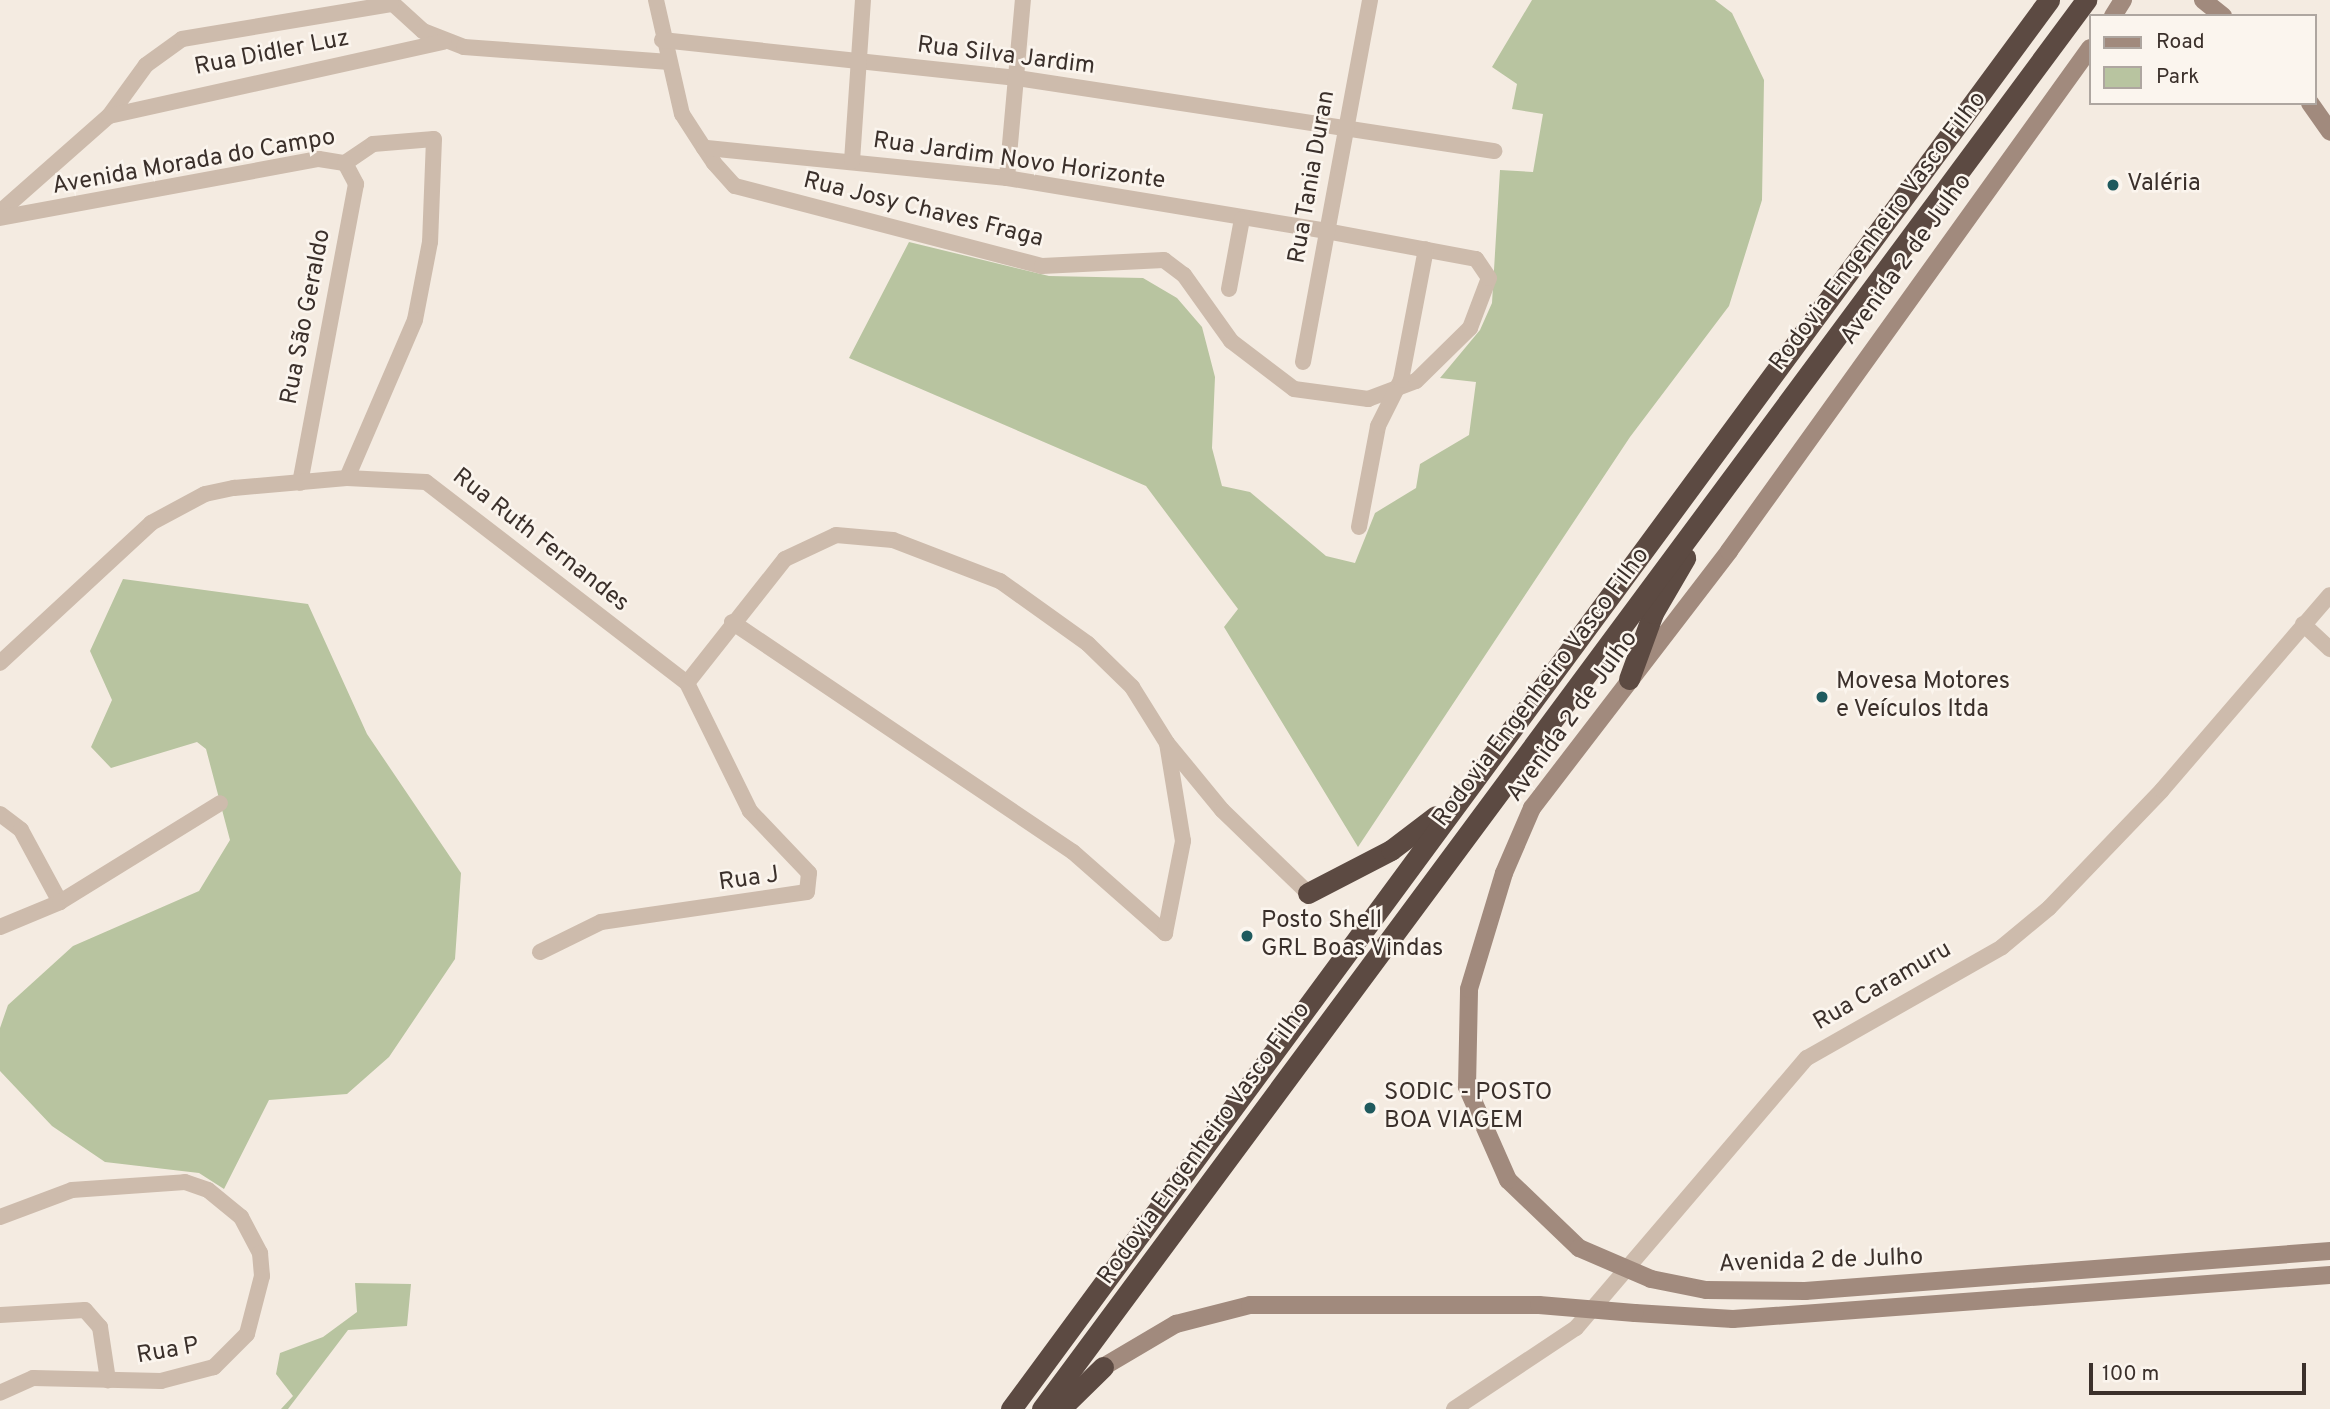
<!DOCTYPE html>
<meta charset="utf-8">
<style>
body{margin:0}
#map{position:relative;width:2330px;height:1409px;overflow:hidden;background:#f4ebe1;font-family:Overpass,sans-serif}
div>[style]{position:absolute}
.green>*{inset:0;background:#b8c4a0}
.street>*{height:16px;margin:-8px;padding:0 8px;transform-origin:8px;border-radius:8px;background:#cdbbac}
.secondary>*{height:18px;margin:-9px;padding:0 9px;transform-origin:9px;border-radius:9px;background:#a18a7d}
.highway>*{height:21px;margin:-10.5px;padding:0 10.5px;transform-origin:10.5px;border-radius:10.5px;background:#5c4a42}
.secondary-bridge>*{height:18px;margin:-9px;padding:0 9px;transform-origin:9px;border-radius:9px;background:#a18a7d}
.dots>*{width:19px;height:19px;translate:-50% -50%;box-sizing:border-box;border:4px solid #fbf5ee;border-radius:50%}
span{translate:-50% -50%;white-space:nowrap;text-align:center;line-height:1.15;-webkit-text-stroke:5px #fbf5ee;paint-order:stroke}
.street-label{font-size:24px;color:#3b302b}
.poi-label{font-size:24px;color:#3b302b}
.left{translate:0 -50%;text-align:left}
.legend{position:absolute;left:2089px;top:14px;width:228px;height:91px;box-sizing:border-box;background:#fbf5ee;border:2px solid #aea6a0;margin:0;padding:9px 12px;list-style:none;font-size:21px;color:#3b302b}
.legend li{display:flex;align-items:center;gap:14px;height:35px}
.legend b{width:35px;border:2px solid #aea6a0}
.scale{position:absolute;left:2089px;top:1363px;width:217px;height:32px;box-sizing:border-box;border:4px solid #3b302b;border-top:0;padding-left:9px;font-size:21px;line-height:24px;white-space:nowrap;color:#3b302b;-webkit-text-stroke:5px #fbf5ee;paint-order:stroke}
</style>
<div id="map">
<div class="green">
<div style="clip-path:polygon(1532px 0,1715px 0,1732px 13px,1764px 80px,1762px 200px,1729px 306px,1630px 437px,1358px 847px,1224px 627px,1238px 609px,1146px 486px,849px 358px,909px 242px,1049px 276px,1143px 278px,1177px 298px,1202px 327px,1215px 377px,1212px 448px,1222px 486px,1250px 492px,1326px 556px,1355px 563px,1375px 513px,1416px 488px,1420px 464px,1469px 435px,1476px 382px,1440px 378px,1480px 330px,1492px 303px,1500px 170px,1533px 172px,1543px 114px,1512px 109px,1517px 84px,1492px 67px)"></div>
<div style="clip-path:polygon(123px 579px,308px 604px,367px 734px,461px 873px,455px 959px,389px 1057px,347px 1094px,269px 1100px,224px 1189px,199px 1173px,105px 1162px,52px 1126px,0 1071px,0 1028px,8px 1005px,73px 946px,199px 891px,230px 840px,206px 749px,197px 742px,111px 768px,91px 747px,112px 700px,90px 651px)"></div>
<div style="clip-path:polygon(355px 1283px,411px 1284px,407px 1326px,348px 1330px,288px 1409px,281px 1409px,293px 1396px,276px 1374px,280px 1353px,323px 1337px,357px 1312px)"></div>
</div>
<div class="street">
<div style="left:389px;top:0;width:46px;rotate:42.4deg"></div>
<div style="left:423px;top:31px;width:44px;rotate:21.3deg"></div>
<div style="left:464px;top:47px;width:206px;rotate:4.2deg"></div>
<div style="left:656px;top:0;width:117px;rotate:77.2deg"></div>
<div style="left:682px;top:114px;width:40px;rotate:57.1deg"></div>
<div style="left:704px;top:148px;width:18px;rotate:56deg"></div>
<div style="left:714px;top:163px;width:31px;rotate:48deg"></div>
<div style="left:735px;top:186px;width:317px;rotate:14.6deg"></div>
<div style="left:1042px;top:266px;width:122px;rotate:-2.8deg"></div>
<div style="left:1164px;top:260px;width:25px;rotate:37deg"></div>
<div style="left:1184px;top:275px;width:81px;rotate:54.5deg"></div>
<div style="left:1231px;top:341px;width:79px;rotate:37.3deg"></div>
<div style="left:1294px;top:389px;width:75px;rotate:7.7deg"></div>
<div style="left:1368px;top:399px;width:51px;rotate:-20.6deg"></div>
<div style="left:1416px;top:381px;width:76px;rotate:-44.5deg"></div>
<div style="left:1470px;top:328px;width:53px;rotate:-69.2deg"></div>
<div style="left:1489px;top:278px;width:23px;rotate:-124deg"></div>
<div style="left:1476px;top:259px;width:152px;rotate:-169.4deg"></div>
<div style="left:1327px;top:231px;width:324px;rotate:-170.6deg"></div>
<div style="left:1007px;top:178px;width:304px;rotate:-174.3deg"></div>
<div style="left:662px;top:40px;width:357px;rotate:6.1deg"></div>
<div style="left:1017px;top:78px;width:483px;rotate:8.7deg"></div>
<div style="left:109px;top:116px;width:63px;rotate:-54deg"></div>
<div style="left:146px;top:65px;width:44px;rotate:-35.8deg"></div>
<div style="left:182px;top:39px;width:212px;rotate:-9.5deg"></div>
<div style="left:852px;top:161px;width:161px;rotate:-86.1deg"></div>
<div style="left:345px;top:163px;width:34px;rotate:-34deg"></div>
<div style="left:373px;top:144px;width:61px;rotate:-4.7deg"></div>
<div style="left:434px;top:139px;width:103px;rotate:92.2deg"></div>
<div style="left:430px;top:242px;width:79px;rotate:100.9deg"></div>
<div style="left:415px;top:320px;width:172px;rotate:113.3deg"></div>
<div style="left:1007px;top:178px;width:179px;rotate:-84.9deg"></div>
<div style="left:0;top:212px;width:145px;rotate:-41.4deg"></div>
<div style="left:109px;top:116px;width:343px;rotate:-12.5deg"></div>
<div style="left:0;top:218px;width:324px;rotate:-10.5deg"></div>
<div style="left:319px;top:159px;width:26px;rotate:9deg"></div>
<div style="left:345px;top:163px;width:24px;rotate:62deg"></div>
<div style="left:356px;top:184px;width:304px;rotate:100.6deg"></div>
<div style="left:1229px;top:289px;width:71px;rotate:-79.5deg"></div>
<div style="left:1303px;top:362px;width:368px;rotate:-79.5deg"></div>
<div style="left:1359px;top:527px;width:103px;rotate:-79.3deg"></div>
<div style="left:1378px;top:426px;width:51px;rotate:-63.4deg"></div>
<div style="left:1401px;top:380px;width:133px;rotate:-79.2deg"></div>
<div style="left:732px;top:622px;width:411px;rotate:34deg"></div>
<div style="left:1073px;top:852px;width:123px;rotate:41.4deg"></div>
<div style="left:1165px;top:933px;width:94px;rotate:-78.9deg"></div>
<div style="left:1183px;top:841px;width:99px;rotate:-99.3deg"></div>
<div style="left:2303px;top:624px;width:37px;rotate:43deg"></div>
<div style="left:0;top:663px;width:206px;rotate:-42.8deg"></div>
<div style="left:151px;top:523px;width:61px;rotate:-28.2deg"></div>
<div style="left:205px;top:494px;width:30px;rotate:-12deg"></div>
<div style="left:234px;top:488px;width:113px;rotate:-5.1deg"></div>
<div style="left:347px;top:478px;width:79px;rotate:2.9deg"></div>
<div style="left:426px;top:482px;width:329px;rotate:37.6deg"></div>
<div style="left:687px;top:683px;width:158px;rotate:-51.7deg"></div>
<div style="left:785px;top:559px;width:56px;rotate:-25.2deg"></div>
<div style="left:836px;top:535px;width:57px;rotate:5deg"></div>
<div style="left:893px;top:540px;width:115px;rotate:21deg"></div>
<div style="left:1000px;top:581px;width:108px;rotate:35.6deg"></div>
<div style="left:1088px;top:644px;width:62px;rotate:44.3deg"></div>
<div style="left:1132px;top:687px;width:66px;rotate:58deg"></div>
<div style="left:1167px;top:743px;width:87px;rotate:50.6deg"></div>
<div style="left:1222px;top:810px;width:120px;rotate:44deg"></div>
<div style="left:0;top:814px;width:26px;rotate:37deg"></div>
<div style="left:21px;top:830px;width:82px;rotate:61.6deg"></div>
<div style="left:0;top:927px;width:65px;rotate:-22.6deg"></div>
<div style="left:60px;top:902px;width:188px;rotate:-31.7deg"></div>
<div style="left:540px;top:952px;width:68px;rotate:-26.2deg"></div>
<div style="left:601px;top:922px;width:208px;rotate:-8.3deg"></div>
<div style="left:807px;top:892px;width:19px;rotate:-84deg"></div>
<div style="left:809px;top:873px;width:86px;rotate:-133.6deg"></div>
<div style="left:750px;top:811px;width:143px;rotate:-116.2deg"></div>
<div style="left:0;top:1217px;width:77px;rotate:-20.6deg"></div>
<div style="left:72px;top:1190px;width:113px;rotate:-4deg"></div>
<div style="left:185px;top:1182px;width:24px;rotate:19deg"></div>
<div style="left:208px;top:1190px;width:43px;rotate:39.3deg"></div>
<div style="left:241px;top:1217px;width:41px;rotate:62.2deg"></div>
<div style="left:260px;top:1253px;width:23px;rotate:85deg"></div>
<div style="left:262px;top:1276px;width:60px;rotate:104.5deg"></div>
<div style="left:247px;top:1334px;width:47px;rotate:135deg"></div>
<div style="left:214px;top:1367px;width:55px;rotate:165.2deg"></div>
<div style="left:161px;top:1381px;width:128px;rotate:-178.7deg"></div>
<div style="left:33px;top:1378px;width:36px;rotate:156deg"></div>
<div style="left:0;top:1315px;width:85px;rotate:-3.4deg"></div>
<div style="left:85px;top:1310px;width:23px;rotate:49deg"></div>
<div style="left:100px;top:1327px;width:54px;rotate:81.4deg"></div>
<div style="left:1454px;top:1409px;width:146px;rotate:-33.6deg"></div>
<div style="left:1576px;top:1328px;width:355px;rotate:-49.5deg"></div>
<div style="left:1807px;top:1058px;width:224px;rotate:-29.6deg"></div>
<div style="left:2002px;top:947px;width:61px;rotate:-39.7deg"></div>
<div style="left:2049px;top:908px;width:163px;rotate:-46.2deg"></div>
<div style="left:2162px;top:790px;width:257px;rotate:-49.3deg"></div>
</div>
<div class="secondary">
<div style="left:2203px;top:0;width:26px;rotate:39deg"></div>
<div style="left:2113px;top:16px;width:19px;rotate:-58deg"></div>
<div style="left:2310px;top:103px;width:35px;rotate:55deg"></div>
<div style="left:1579px;top:1248px;width:98px;rotate:-136.2deg"></div>
<div style="left:1508px;top:1180px;width:102px;rotate:-113.8deg"></div>
<div style="left:1467px;top:1087px;width:98px;rotate:-88.8deg"></div>
<div style="left:1469px;top:989px;width:121px;rotate:-73.2deg"></div>
<div style="left:1504px;top:873px;width:71px;rotate:-66.7deg"></div>
<div style="left:1532px;top:808px;width:324px;rotate:-52.5deg"></div>
<div style="left:1729px;top:551px;width:619px;rotate:-54.33deg"></div>
<div style="left:1651px;top:1279px;width:56px;rotate:11.3deg"></div>
<div style="left:1706px;top:1290px;width:99px;rotate:0.6deg"></div>
<div style="left:1805px;top:1291px;width:527px;rotate:-4.36deg"></div>
<div style="left:1635px;top:1313px;width:98px;rotate:3.5deg"></div>
<div style="left:1733px;top:1319px;width:599px;rotate:-4.22deg"></div>
<div style="left:1103px;top:1367px;width:85px;rotate:-30.5deg"></div>
<div style="left:1176px;top:1324px;width:76px;rotate:-14.4deg"></div>
<div style="left:1250px;top:1305px;width:289px"></div>
</div>
<div class="highway">
<div style="left:1629px;top:679px;width:70px;rotate:-70deg"></div>
<div style="left:1653px;top:613px;width:64px;rotate:-59.8deg"></div>
<div style="left:1308px;top:893px;width:93px;rotate:-27.4deg"></div>
<div style="left:1391px;top:850px;width:56px;rotate:-37.1deg"></div>
<div style="left:1011px;top:1409px;width:1750px;rotate:-53.62deg"></div>
<div style="left:1042px;top:1409px;width:1754px;rotate:-53.46deg"></div>
<div style="left:1060px;top:1409px;width:60px;rotate:-44.3deg"></div>
</div>
<div class="secondary-bridge">
<div style="left:1579px;top:1248px;width:78px;rotate:23.3deg"></div>
<div style="left:1539px;top:1305px;width:96px;rotate:4.8deg"></div>
</div>
<div class="dots">
<div style="left:2113px;top:185px;background:#1f5a5e"></div>
<div style="left:1822px;top:697px;background:#1f5a5e"></div>
<div style="left:1247px;top:936px;background:#1f5a5e"></div>
<div style="left:1370px;top:1108px;background:#1f5a5e"></div>
</div>
<div class="street-label">
<span style="left:272px;top:54px;rotate:-11deg">Rua Didler Luz</span>
<span style="left:1006px;top:57px;rotate:7deg">Rua Silva Jardim</span>
<span style="left:1019px;top:162px;rotate:8deg">Rua Jardim Novo Horizonte</span>
<span style="left:194px;top:163px;rotate:-10deg">Avenida Morada do Campo</span>
<span style="left:1313px;top:177px;rotate:-80deg">Rua Tania Duran</span>
<span style="left:923px;top:211px;rotate:14deg">Rua Josy Chaves Fraga</span>
<span style="left:1879px;top:232px;rotate:-53deg">Rodovia Engenheiro Vasco Filho</span>
<span style="left:1907px;top:260px;rotate:-54deg">Avenida 2 de Julho</span>
<span style="left:307px;top:317px;rotate:-79deg">Rua São Geraldo</span>
<span style="left:540px;top:541px;rotate:38deg">Rua Ruth Fernandes</span>
<span style="left:1542px;top:688px;rotate:-53deg">Rodovia Engenheiro Vasco Filho</span>
<span style="left:1573px;top:717px;rotate:-54deg">Avenida 2 de Julho</span>
<span style="left:749px;top:880px;rotate:-8deg">Rua J</span>
<span style="left:1883px;top:987px;rotate:-30deg">Rua Caramuru</span>
<span style="left:1205px;top:1144px;rotate:-54deg">Rodovia Engenheiro Vasco Filho</span>
<span style="left:1821px;top:1262px;rotate:-2deg">Avenida 2 de Julho</span>
<span style="left:168px;top:1352px;rotate:-10deg">Rua P</span>
</div>
<div class="poi-label">
<span class="left" style="left:2127px;top:185px">Valéria</span>
<span class="left" style="left:1836px;top:697px">Movesa Motores<br>e Veículos ltda</span>
<span class="left" style="left:1261px;top:936px">Posto Shell<br>GRL Boas Vindas</span>
<span class="left" style="left:1384px;top:1108px">SODIC - POSTO<br>BOA VIAGEM</span>
</div>
<ul class="legend">
<li><b style="height:9px;background:#a18a7d"></b>Road</li>
<li><b style="height:19px;background:#b8c4a0"></b>Park</li>
</ul>
<div class="scale">100 m</div>
</div>
